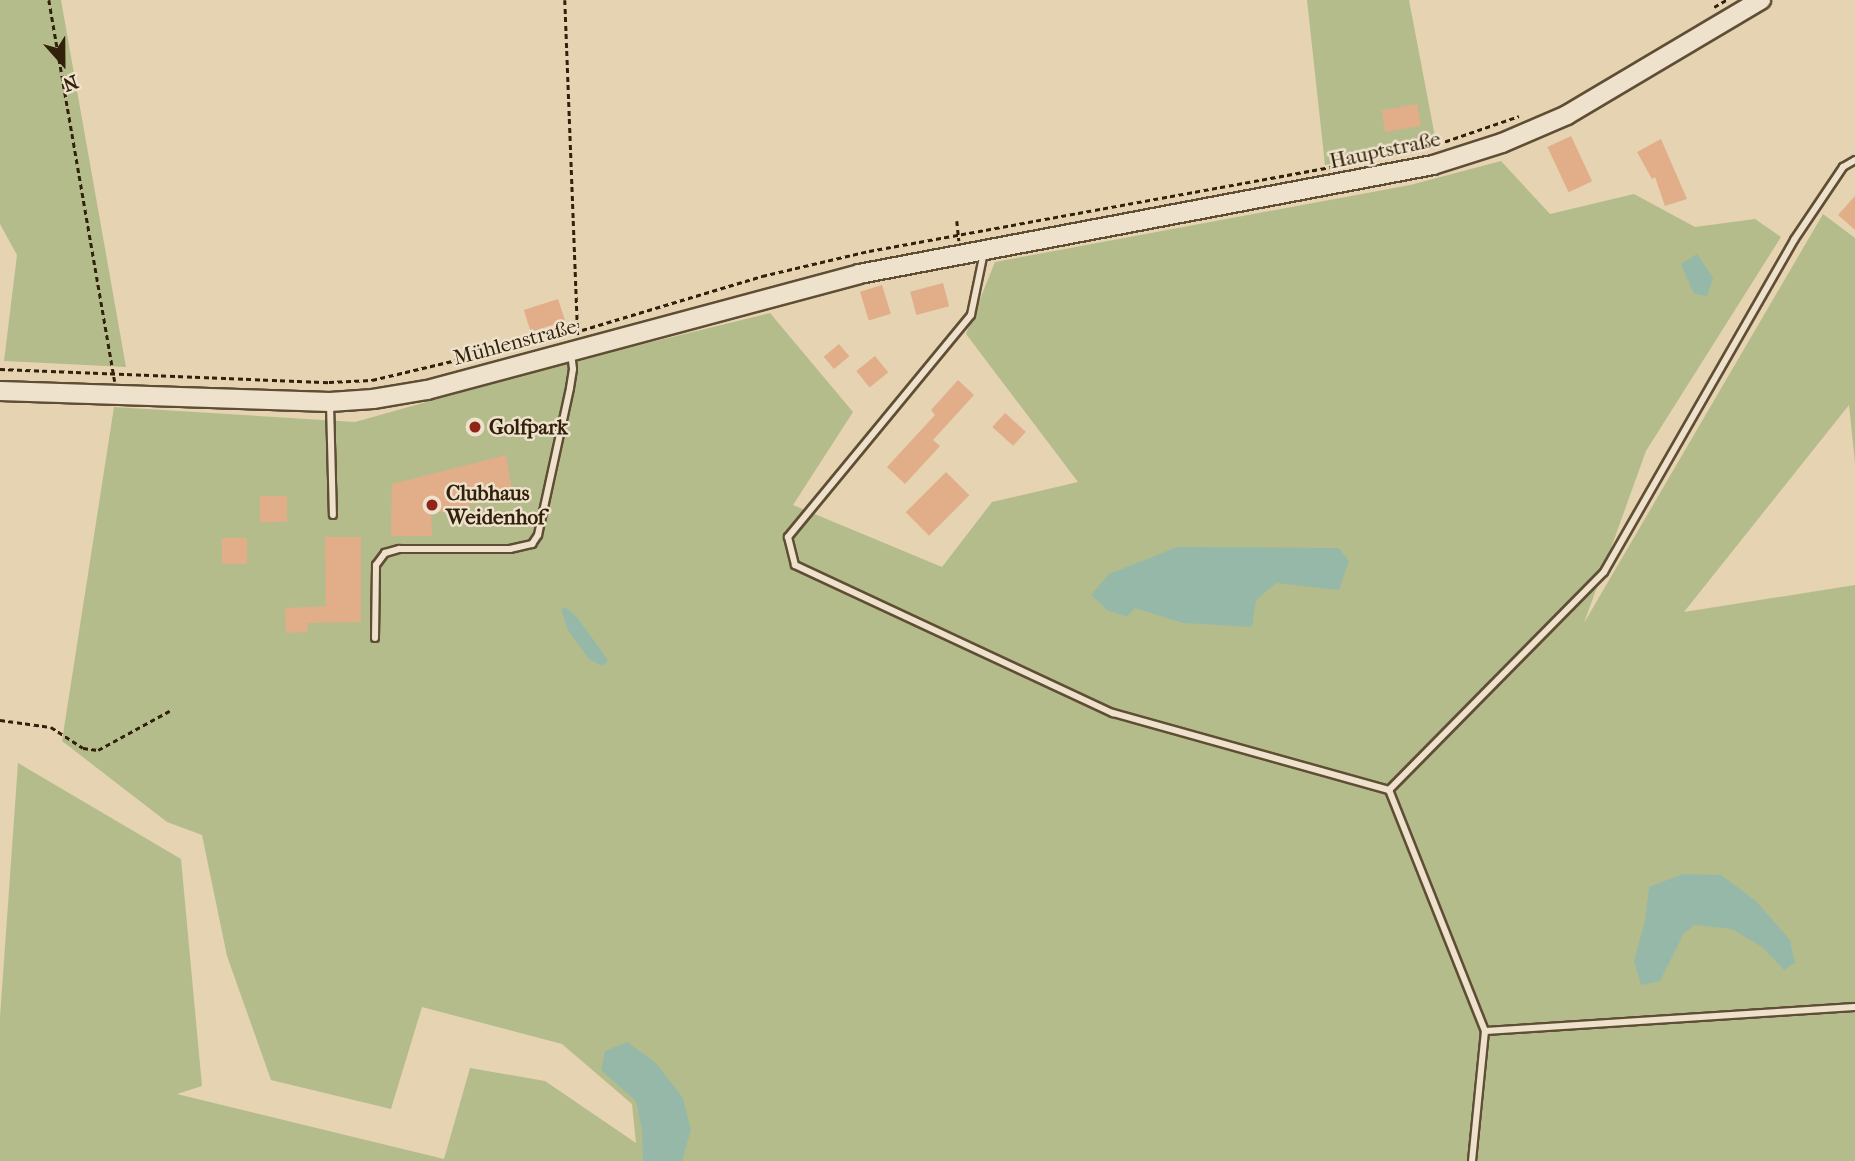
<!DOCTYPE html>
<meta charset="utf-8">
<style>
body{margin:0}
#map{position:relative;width:1855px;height:1161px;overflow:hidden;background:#e5d3b2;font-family:"IM FELL French Canon",serif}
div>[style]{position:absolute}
.green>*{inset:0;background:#b5bc8c}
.water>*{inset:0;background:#96b8a8}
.building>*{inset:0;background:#e1ae89;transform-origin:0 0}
.path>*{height:2.5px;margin-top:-1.25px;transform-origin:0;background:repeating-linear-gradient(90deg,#32210a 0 5px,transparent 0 8.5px)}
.roads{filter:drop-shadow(2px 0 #5f4e34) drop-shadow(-2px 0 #5f4e34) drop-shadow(0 2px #5f4e34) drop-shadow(0 -2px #5f4e34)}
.service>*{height:6px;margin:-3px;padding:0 3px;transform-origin:3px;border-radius:3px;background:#eee2cd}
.secondary>*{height:18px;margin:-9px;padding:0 9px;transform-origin:9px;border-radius:9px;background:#eee2cd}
.dots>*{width:19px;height:19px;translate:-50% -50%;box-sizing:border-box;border:4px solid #eee2cd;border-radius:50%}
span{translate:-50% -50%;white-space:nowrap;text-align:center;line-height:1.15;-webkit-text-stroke:5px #eee2cd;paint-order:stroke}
.street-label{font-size:21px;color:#32210a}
.poi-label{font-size:21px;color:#32210a;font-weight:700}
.left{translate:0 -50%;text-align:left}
.north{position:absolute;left:28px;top:28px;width:70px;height:70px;-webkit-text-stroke:5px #eee2cd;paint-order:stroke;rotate:159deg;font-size:19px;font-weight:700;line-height:28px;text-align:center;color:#32210a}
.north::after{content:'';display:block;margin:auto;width:24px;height:32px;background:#32210a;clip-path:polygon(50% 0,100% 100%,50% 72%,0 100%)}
</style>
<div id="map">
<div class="green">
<div style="clip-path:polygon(0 0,61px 0,126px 367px,4px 361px,17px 255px,0 224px)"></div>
<div style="clip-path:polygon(1307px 0,1409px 0,1436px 142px,1325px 165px)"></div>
<div style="clip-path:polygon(1501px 161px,1550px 214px,1634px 194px,1695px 227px,1755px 219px,1781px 237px,1646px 451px,1584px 623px,1823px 214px,1855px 238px,1855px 463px,1849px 405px,1684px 612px,1855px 585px,1855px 1161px,0 1161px,0 1017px,18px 763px,181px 859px,202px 1086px,177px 1094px,444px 1159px,470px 1068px,545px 1081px,636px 1143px,632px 1104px,562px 1044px,422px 1007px,391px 1109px,271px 1080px,227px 956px,202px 835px,167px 822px,62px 741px,114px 407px,355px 422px,562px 364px,770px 313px,853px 412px,793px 505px,942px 567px,992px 502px,1078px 482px,966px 334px,995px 262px,1410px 185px)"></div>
</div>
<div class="water">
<div style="clip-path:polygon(1697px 254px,1713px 278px,1707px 296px,1694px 294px,1681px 264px)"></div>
<div style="clip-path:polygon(1177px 547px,1339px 548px,1349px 561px,1339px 590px,1276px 583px,1256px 600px,1252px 627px,1183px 623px,1135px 608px,1127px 617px,1107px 610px,1091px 595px,1109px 574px)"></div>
<div style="clip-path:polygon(565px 607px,577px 617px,608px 660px,602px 666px,589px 659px,568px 630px,561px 609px)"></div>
<div style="clip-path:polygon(1683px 874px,1721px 875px,1756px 901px,1790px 940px,1795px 963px,1784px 970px,1762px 947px,1732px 929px,1695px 925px,1684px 933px,1660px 981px,1641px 985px,1634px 961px,1645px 921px,1649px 887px)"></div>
<div style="clip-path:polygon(627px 1042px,655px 1062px,683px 1098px,691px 1130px,682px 1161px,643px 1161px,642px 1129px,636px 1101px,601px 1070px,605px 1051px)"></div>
</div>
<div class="building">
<div style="left:1417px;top:104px;width:22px;height:36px;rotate:80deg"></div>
<div style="left:1571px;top:136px;width:50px;height:26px;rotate:65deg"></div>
<div style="clip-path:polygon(1661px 139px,1687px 199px,1665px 206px,1655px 177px,1652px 179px,1637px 152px)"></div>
<div style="clip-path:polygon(1855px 196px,1855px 230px,1838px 215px)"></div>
<div style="left:943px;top:283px;width:24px;height:34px;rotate:75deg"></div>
<div style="left:882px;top:285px;width:30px;height:23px;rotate:73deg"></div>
<div style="left:558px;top:299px;width:23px;height:36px;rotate:72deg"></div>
<div style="left:839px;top:344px;width:16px;height:20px;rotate:50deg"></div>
<div style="left:875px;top:356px;width:21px;height:24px;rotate:51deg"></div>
<div style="clip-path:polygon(958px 380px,974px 395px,933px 440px,940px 446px,905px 484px,887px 467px,935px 415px,931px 410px)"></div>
<div style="left:1005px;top:413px;width:28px;height:19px;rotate:42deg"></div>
<div style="clip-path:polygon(506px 455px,513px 495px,431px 514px,432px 536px,391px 536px,392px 484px)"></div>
<div style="left:946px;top:472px;width:33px;height:57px;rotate:45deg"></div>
<div style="left:287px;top:496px;width:26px;height:27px;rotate:90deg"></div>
<div style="clip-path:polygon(325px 537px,361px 537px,361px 622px,307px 623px,308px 632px,286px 633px,285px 608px,326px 606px)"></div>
<div style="left:222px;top:538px;width:25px;height:26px"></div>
</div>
<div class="path">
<div style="left:49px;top:0;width:387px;rotate:80.2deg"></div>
<div style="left:565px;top:0;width:335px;rotate:87.8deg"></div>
<div style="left:1714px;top:7px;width:14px;rotate:-30deg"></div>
<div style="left:1385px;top:156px;width:45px;rotate:-11.6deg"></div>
<div style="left:1429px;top:147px;width:95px;rotate:-19deg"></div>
<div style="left:957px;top:221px;width:20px;rotate:84deg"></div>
<div style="left:582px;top:330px;width:188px;rotate:-16.7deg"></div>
<div style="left:762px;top:276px;width:110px;rotate:-13.2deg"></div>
<div style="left:869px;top:251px;width:479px;rotate:-10.3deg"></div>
<div style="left:0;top:369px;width:329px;rotate:2.3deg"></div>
<div style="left:329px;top:382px;width:43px;rotate:-2.7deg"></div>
<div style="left:372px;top:380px;width:191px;rotate:-13.3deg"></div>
<div style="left:0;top:720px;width:51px;rotate:7.8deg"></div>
<div style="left:51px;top:727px;width:38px;rotate:33deg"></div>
<div style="left:83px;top:748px;width:15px;rotate:8deg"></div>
<div style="left:98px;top:750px;width:83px;rotate:-28.7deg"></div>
</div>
<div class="roads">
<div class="service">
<div style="left:984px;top:252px;width:64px;rotate:101.7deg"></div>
<div style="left:971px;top:315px;width:288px;rotate:129.5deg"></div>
<div style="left:788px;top:537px;width:29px;rotate:76deg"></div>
<div style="left:795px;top:565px;width:351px;rotate:25deg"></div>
<div style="left:1113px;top:713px;width:287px;rotate:15.6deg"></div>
<div style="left:330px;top:404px;width:111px;rotate:88.5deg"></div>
<div style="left:375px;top:638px;width:73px;rotate:-89.2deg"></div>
<div style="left:376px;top:565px;width:15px;rotate:-53deg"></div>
<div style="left:385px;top:553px;width:15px;rotate:-16deg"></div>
<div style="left:399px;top:549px;width:111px"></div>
<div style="left:510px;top:549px;width:23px;rotate:-13deg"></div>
<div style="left:532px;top:544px;width:11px;rotate:-56deg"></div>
<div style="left:538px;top:535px;width:150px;rotate:-77.7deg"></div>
<div style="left:570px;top:388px;width:19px;rotate:-81deg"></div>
<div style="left:573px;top:369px;width:16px;rotate:-97deg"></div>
<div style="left:1485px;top:1031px;width:371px;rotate:-3.7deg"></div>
<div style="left:1472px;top:1161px;width:131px;rotate:-84.3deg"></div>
<div style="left:1485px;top:1031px;width:259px;rotate:-111.7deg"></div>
<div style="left:1389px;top:790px;width:306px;rotate:-45.4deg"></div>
<div style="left:1604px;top:572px;width:383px;rotate:-60.2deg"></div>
<div style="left:1794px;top:240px;width:88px;rotate:-56.1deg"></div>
<div style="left:1843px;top:167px;width:14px;rotate:-30deg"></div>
</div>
<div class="secondary">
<div style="left:0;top:391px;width:330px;rotate:1.9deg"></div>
<div style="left:330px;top:402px;width:43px;rotate:-4deg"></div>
<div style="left:373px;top:399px;width:55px;rotate:-9.5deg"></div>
<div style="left:427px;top:390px;width:447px;rotate:-15deg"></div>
<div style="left:859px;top:274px;width:584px;rotate:-10.75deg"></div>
<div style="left:1433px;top:165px;width:72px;rotate:-17.7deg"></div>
<div style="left:1502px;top:143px;width:71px;rotate:-23.3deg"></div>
<div style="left:1567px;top:115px;width:226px;rotate:-30.7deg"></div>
</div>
</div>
<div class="dots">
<div style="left:475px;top:427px;background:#8f2418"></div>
<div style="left:432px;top:505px;background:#8f2418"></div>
</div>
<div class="street-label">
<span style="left:1385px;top:150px;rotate:-12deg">Hauptstraße</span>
<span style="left:515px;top:342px;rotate:-15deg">Mühlenstraße</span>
</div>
<div class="poi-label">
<span class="left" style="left:489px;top:427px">Golfpark</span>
<span class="left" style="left:446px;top:505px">Clubhaus<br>Weidenhof</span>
</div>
<div class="north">N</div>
</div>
